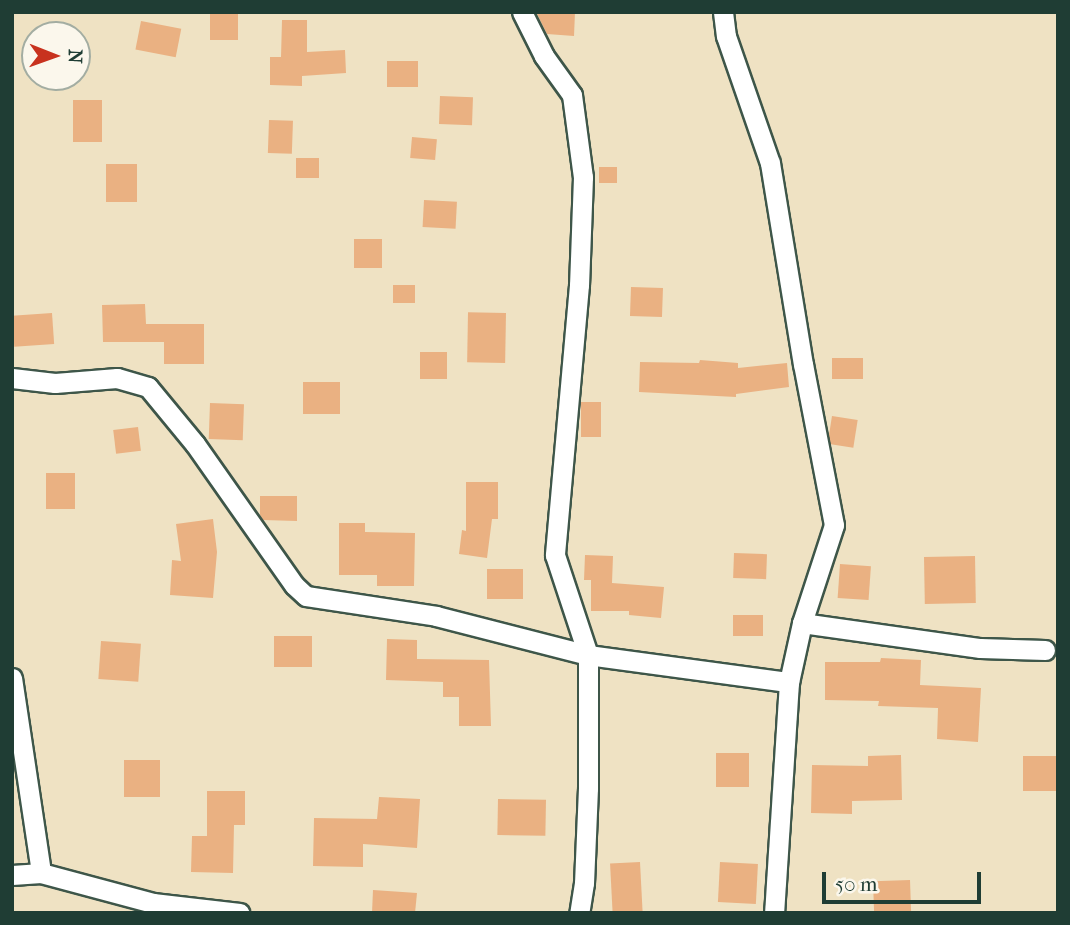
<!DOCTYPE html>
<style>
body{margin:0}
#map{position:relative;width:1070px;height:925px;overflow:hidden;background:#efe2c3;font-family:"IM FELL French Canon",serif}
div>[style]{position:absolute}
.building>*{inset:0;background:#eab182;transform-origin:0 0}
.roads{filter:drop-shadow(2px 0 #3e5649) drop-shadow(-2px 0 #3e5649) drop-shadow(0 2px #3e5649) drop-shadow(0 -2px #3e5649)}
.street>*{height:19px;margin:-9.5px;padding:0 9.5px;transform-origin:9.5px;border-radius:9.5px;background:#fff}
span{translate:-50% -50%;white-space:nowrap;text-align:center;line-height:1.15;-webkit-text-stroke:6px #fbf7ec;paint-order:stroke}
.frame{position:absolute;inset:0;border:14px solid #1f3d34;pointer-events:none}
.north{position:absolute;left:21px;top:21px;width:70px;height:70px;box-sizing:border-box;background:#fbf7ec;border:2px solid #a3ada2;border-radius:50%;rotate:91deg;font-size:19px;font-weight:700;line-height:28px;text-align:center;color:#1f3d34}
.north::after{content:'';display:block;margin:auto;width:24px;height:32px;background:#c8321e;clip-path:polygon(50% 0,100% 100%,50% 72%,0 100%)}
.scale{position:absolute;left:822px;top:872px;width:159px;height:32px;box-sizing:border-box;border:4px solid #1f3d34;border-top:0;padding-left:9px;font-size:21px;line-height:24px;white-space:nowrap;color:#1f3d34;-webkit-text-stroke:5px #fbf7ec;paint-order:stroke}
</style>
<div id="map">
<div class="building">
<div style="left:210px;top:12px;width:28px;height:28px"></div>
<div style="clip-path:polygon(536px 12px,575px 12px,574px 36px,547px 34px)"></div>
<div style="clip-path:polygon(282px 20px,307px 20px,307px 52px,345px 50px,346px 73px,302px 76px,302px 86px,270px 85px,270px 57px,281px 57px)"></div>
<div style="left:141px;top:21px;width:41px;height:29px;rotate:11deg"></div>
<div style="left:387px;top:61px;width:31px;height:26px"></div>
<div style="left:440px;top:96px;width:33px;height:28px;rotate:2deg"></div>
<div style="left:73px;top:100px;width:29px;height:42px"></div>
<div style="left:269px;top:120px;width:24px;height:33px;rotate:2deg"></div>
<div style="left:412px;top:137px;width:25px;height:21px;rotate:5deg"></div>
<div style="left:296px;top:158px;width:23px;height:20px"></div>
<div style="left:106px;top:164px;width:31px;height:38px"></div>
<div style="left:599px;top:167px;width:18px;height:16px"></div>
<div style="left:424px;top:200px;width:33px;height:27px;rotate:3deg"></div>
<div style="left:354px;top:239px;width:28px;height:29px"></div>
<div style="left:393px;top:285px;width:22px;height:18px"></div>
<div style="left:631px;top:287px;width:32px;height:29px;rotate:2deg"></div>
<div style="clip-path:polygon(145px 304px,146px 324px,204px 324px,204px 364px,164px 364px,164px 342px,103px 342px,102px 305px)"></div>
<div style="left:52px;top:313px;width:31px;height:40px;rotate:86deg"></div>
<div style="left:506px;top:313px;width:50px;height:38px;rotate:91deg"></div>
<div style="left:447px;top:352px;width:27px;height:27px;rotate:90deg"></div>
<div style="left:832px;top:358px;width:31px;height:21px"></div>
<div style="clip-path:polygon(700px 360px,738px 363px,738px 368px,787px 363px,789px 387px,736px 394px,736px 397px,639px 392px,640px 362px,699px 363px)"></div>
<div style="left:340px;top:382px;width:32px;height:37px;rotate:90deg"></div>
<div style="left:581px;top:402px;width:20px;height:35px"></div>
<div style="left:210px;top:403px;width:34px;height:36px;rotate:2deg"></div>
<div style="left:832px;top:416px;width:26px;height:28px;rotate:9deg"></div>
<div style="left:138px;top:427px;width:24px;height:25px;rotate:83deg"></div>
<div style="left:75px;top:473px;width:36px;height:29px;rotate:90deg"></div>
<div style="clip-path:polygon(466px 482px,498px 482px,498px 519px,492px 519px,487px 558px,459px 554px,462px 530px,466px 531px)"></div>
<div style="clip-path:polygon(260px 496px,297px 496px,297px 521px,263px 520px,260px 515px)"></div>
<div style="clip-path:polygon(213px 519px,217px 552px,213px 598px,170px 595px,172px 560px,181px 561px,176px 524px)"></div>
<div style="clip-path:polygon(339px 523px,365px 523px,365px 532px,415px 533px,414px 586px,377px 586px,377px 575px,339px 575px)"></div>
<div style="left:734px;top:553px;width:33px;height:25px;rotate:2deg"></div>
<div style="clip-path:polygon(585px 555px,613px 556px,612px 583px,664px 587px,661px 618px,629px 615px,629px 611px,591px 611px,591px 580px,584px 580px)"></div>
<div style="left:975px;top:556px;width:47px;height:51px;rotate:89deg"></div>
<div style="left:840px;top:564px;width:31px;height:34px;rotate:4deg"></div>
<div style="left:487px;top:569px;width:36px;height:30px"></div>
<div style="left:763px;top:615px;width:21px;height:30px;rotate:90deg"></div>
<div style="left:274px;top:636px;width:38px;height:31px"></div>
<div style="clip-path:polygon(387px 639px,417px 640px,417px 659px,489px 660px,491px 726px,459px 726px,459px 697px,443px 697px,443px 682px,386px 680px)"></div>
<div style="left:101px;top:641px;width:40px;height:38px;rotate:4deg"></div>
<div style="clip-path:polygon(881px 658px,921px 660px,920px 685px,981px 688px,978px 742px,937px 739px,938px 708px,878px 706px,879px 701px,825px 700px,825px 662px,880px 662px)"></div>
<div style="left:716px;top:753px;width:33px;height:34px"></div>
<div style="clip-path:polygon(901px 755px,902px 800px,852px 801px,852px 814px,811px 813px,812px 765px,868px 766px,868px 756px)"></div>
<div style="left:1058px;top:756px;width:35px;height:35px;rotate:90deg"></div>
<div style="left:124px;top:760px;width:36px;height:37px"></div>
<div style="clip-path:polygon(207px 791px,245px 791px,245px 825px,234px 825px,233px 873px,191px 872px,192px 836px,207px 836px)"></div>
<div style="clip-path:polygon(379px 797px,420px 799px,417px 848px,363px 844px,363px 867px,313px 866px,314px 818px,377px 819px)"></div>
<div style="left:498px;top:799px;width:48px;height:36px;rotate:1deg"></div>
<div style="left:640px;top:862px;width:51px;height:30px;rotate:87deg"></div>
<div style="left:720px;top:862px;width:38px;height:40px;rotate:3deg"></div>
<div style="left:910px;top:880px;width:33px;height:37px;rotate:88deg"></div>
<div style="clip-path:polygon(373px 890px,417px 893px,415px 913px,372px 913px)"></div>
</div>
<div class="roads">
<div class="street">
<div style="left:522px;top:12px;width:49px;rotate:63.4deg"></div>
<div style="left:544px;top:56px;width:48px;rotate:54.3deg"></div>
<div style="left:572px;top:95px;width:83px;rotate:82.4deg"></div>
<div style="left:583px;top:177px;width:108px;rotate:92.1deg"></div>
<div style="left:579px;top:285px;width:271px;rotate:95.1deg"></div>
<div style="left:555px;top:555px;width:105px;rotate:71.7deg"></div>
<div style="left:588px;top:655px;width:133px;rotate:90deg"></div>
<div style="left:588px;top:788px;width:95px;rotate:92.4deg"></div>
<div style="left:584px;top:883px;width:30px;rotate:99deg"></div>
<div style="left:723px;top:12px;width:24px;rotate:83deg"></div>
<div style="left:726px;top:36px;width:134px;rotate:70.9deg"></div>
<div style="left:770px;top:163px;width:204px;rotate:80.7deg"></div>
<div style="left:803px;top:364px;width:164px;rotate:79.1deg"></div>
<div style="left:834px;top:525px;width:103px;rotate:108.1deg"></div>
<div style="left:802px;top:623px;width:60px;rotate:102.4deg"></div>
<div style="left:789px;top:682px;width:231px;rotate:93.7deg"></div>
<div style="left:12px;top:378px;width:43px;rotate:6.6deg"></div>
<div style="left:55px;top:383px;width:62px;rotate:-4.6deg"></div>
<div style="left:117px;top:378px;width:32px;rotate:16deg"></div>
<div style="left:148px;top:387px;width:74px;rotate:50.5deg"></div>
<div style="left:195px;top:444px;width:172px;rotate:54.9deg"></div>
<div style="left:294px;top:585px;width:16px;rotate:43deg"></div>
<div style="left:306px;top:596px;width:132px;rotate:8.7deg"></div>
<div style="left:436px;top:616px;width:157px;rotate:14.4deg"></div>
<div style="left:588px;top:655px;width:203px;rotate:7.7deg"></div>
<div style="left:802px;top:623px;width:180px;rotate:8deg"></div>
<div style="left:980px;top:648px;width:65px;rotate:1.8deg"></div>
<div style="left:12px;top:678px;width:197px;rotate:81.5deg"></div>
<div style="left:12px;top:875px;width:29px;rotate:-4deg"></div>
<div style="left:41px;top:873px;width:116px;rotate:15deg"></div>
<div style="left:153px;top:903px;width:87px;rotate:6.6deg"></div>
</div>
</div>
<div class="frame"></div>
<div class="north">N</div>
<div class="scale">50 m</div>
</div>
